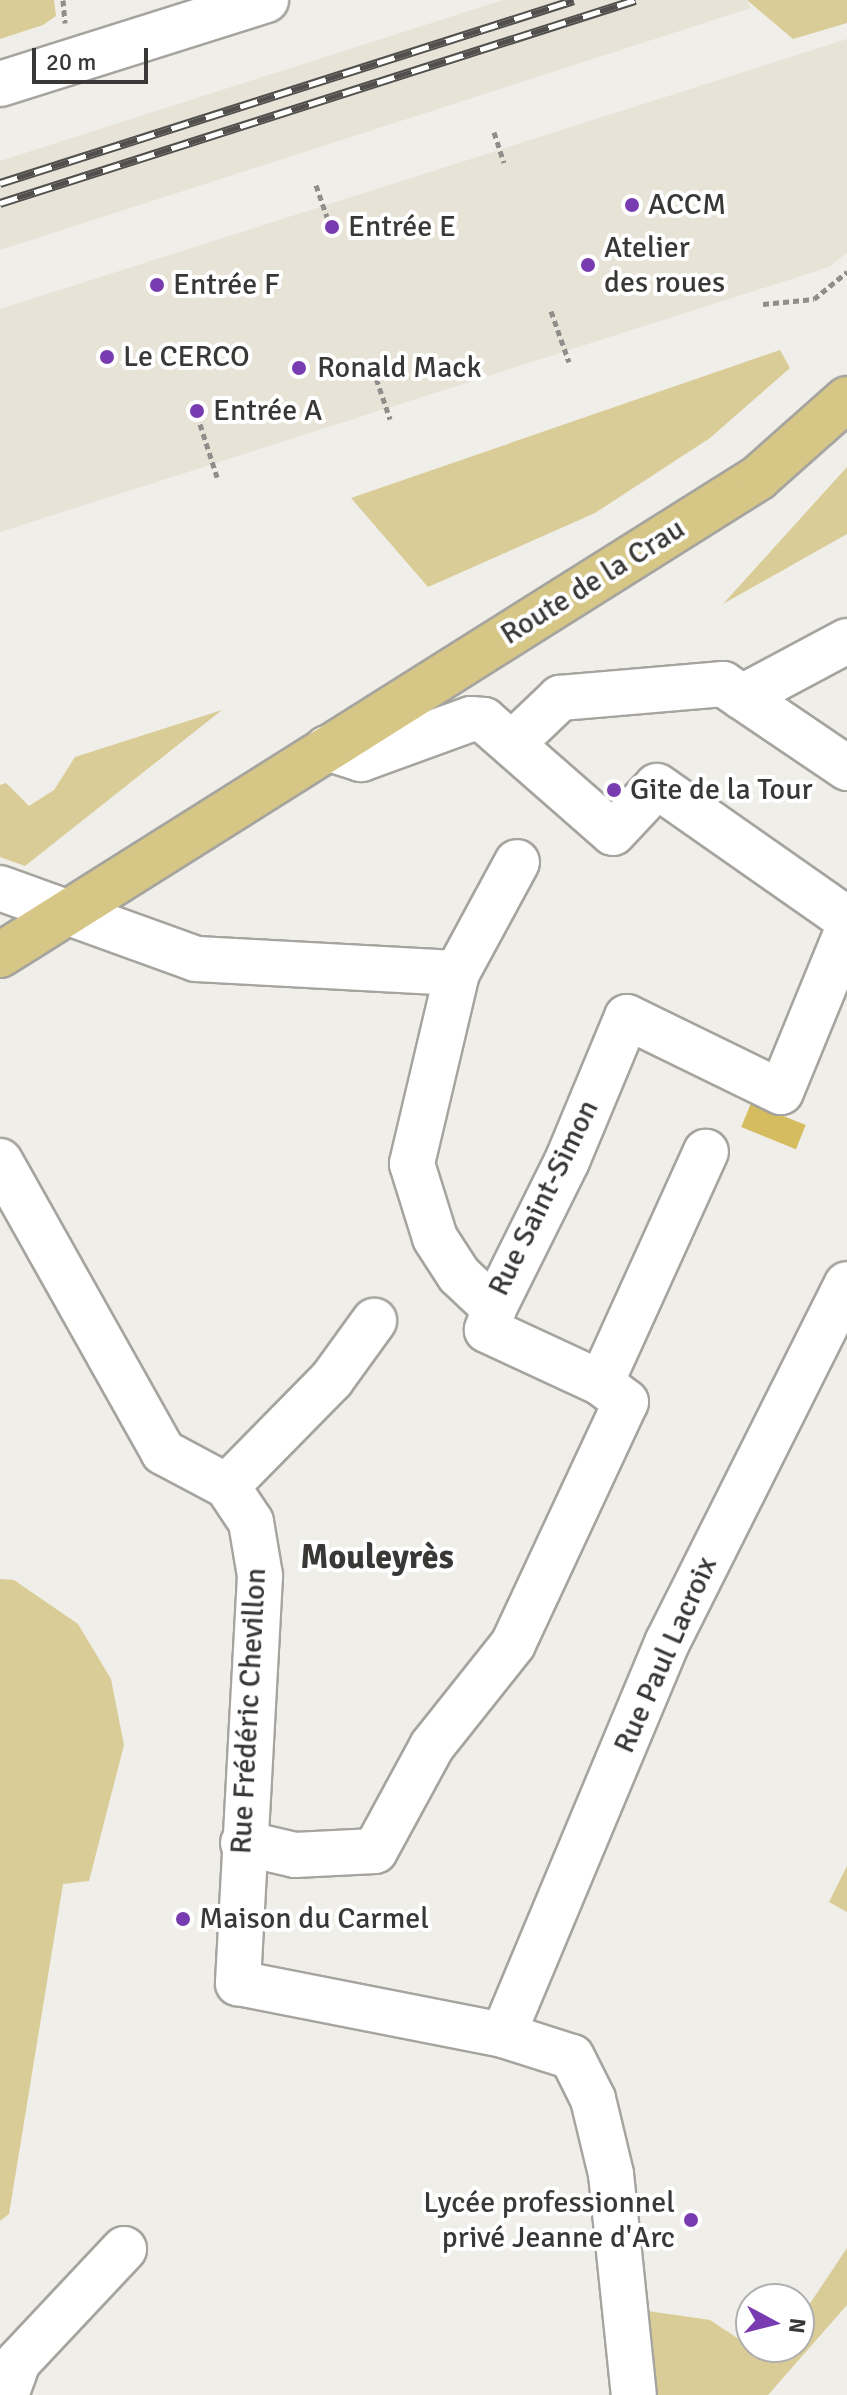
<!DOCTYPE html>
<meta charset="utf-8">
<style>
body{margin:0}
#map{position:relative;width:847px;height:2395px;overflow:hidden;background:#efeee8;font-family:Signika,sans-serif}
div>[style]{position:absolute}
.built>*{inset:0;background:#e7e4d7}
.green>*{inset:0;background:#dacc97}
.water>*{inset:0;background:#d5bc5e;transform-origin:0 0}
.path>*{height:5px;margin-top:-2.5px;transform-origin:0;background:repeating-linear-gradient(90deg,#8f8e8a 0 6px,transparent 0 10px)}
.roads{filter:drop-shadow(2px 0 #a6a49f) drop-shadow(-2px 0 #a6a49f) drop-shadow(0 2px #a6a49f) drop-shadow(0 -2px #a6a49f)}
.minor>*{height:44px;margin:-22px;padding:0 22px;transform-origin:22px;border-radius:22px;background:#fff}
.major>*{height:44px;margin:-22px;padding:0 22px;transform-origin:22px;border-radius:22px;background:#d7c787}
.rail>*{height:9px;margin-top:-4.5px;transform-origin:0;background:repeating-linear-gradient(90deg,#fff 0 18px,#51504e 0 36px);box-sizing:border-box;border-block:2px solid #51504e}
.dots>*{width:22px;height:22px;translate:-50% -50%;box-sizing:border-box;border:4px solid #fff;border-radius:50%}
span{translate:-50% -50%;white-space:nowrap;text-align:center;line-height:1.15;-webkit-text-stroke:8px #fff;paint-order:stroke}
.poi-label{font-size:30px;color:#393836}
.left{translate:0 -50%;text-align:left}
.right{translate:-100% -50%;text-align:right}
.street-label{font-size:30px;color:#393836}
.quarter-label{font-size:34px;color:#393836;font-weight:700}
.north{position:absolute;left:735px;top:2283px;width:80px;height:80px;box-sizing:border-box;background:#fff;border:2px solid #b0afaf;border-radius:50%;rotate:97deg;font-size:22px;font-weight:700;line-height:32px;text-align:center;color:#393836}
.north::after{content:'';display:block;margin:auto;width:28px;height:36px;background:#783bb0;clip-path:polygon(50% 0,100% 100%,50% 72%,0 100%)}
.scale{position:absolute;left:32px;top:48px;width:116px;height:36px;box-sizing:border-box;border:4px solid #393836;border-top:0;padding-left:10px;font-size:24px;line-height:28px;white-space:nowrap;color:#393836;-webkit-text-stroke:6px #fff;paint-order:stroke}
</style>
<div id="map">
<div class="built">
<div style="clip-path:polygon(503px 0,747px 0,751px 8px,0 250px,0 161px)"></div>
<div style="clip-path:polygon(847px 39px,847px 253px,829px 267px,0 532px,0 309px)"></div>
</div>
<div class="green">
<div style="clip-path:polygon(0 0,54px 0,56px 16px,43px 25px,0 39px)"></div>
<div style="clip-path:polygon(747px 0,847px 0,847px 23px,793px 39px)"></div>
<div style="clip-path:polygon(780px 350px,790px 368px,710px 438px,595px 513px,428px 587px,351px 498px)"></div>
<div style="clip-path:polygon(847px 467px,847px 534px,723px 604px)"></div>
<div style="clip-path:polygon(222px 710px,25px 866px,0 857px,0 785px,6px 783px,29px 806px,54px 790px,75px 757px)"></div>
<div style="clip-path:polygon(0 1579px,14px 1580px,78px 1624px,111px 1679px,124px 1745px,89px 1881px,63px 1884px,9px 2214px,0 2221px)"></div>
<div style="clip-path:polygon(847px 1866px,847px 1912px,829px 1902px)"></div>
<div style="clip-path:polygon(847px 2248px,847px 2305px,768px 2395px,651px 2395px,641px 2310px,710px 2320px,772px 2361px,781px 2347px,799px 2347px,799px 2320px)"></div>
</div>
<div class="water">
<div style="left:751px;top:1103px;width:59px;height:26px;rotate:22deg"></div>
</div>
<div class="path">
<div style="left:63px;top:0;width:23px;rotate:85deg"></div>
<div style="left:494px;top:132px;width:32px;rotate:72deg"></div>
<div style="left:316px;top:185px;width:36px;rotate:71deg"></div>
<div style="left:763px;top:304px;width:51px;rotate:-5.6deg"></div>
<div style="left:814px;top:299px;width:43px;rotate:-39.3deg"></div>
<div style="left:551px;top:311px;width:54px;rotate:70.6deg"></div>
<div style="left:373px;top:369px;width:53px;rotate:71.2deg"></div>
<div style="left:200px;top:424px;width:56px;rotate:72.2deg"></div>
</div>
<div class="roads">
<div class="minor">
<div style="left:0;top:84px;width:279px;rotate:-17.5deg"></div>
<div style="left:742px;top:697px;width:119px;rotate:-28.1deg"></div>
<div style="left:514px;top:742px;width:64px;rotate:-43.7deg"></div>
<div style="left:560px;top:698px;width:164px;rotate:-4.9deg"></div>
<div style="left:723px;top:684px;width:150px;rotate:34.1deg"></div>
<div style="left:327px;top:748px;width:36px;rotate:18deg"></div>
<div style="left:361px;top:759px;width:117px;rotate:-20deg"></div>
<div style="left:471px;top:719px;width:13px;rotate:4deg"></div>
<div style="left:484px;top:720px;width:171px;rotate:41.2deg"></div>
<div style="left:613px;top:833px;width:64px;rotate:-46.9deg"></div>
<div style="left:657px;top:786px;width:232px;rotate:35deg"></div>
<div style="left:0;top:888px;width:208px;rotate:19.9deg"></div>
<div style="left:196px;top:959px;width:261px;rotate:3.1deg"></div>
<div style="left:457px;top:973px;width:196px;rotate:103.3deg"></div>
<div style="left:412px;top:1164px;width:77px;rotate:72.7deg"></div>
<div style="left:435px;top:1238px;width:44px;rotate:57deg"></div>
<div style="left:459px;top:1275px;width:48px;rotate:43.3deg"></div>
<div style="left:494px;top:1308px;width:164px;rotate:-63.6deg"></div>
<div style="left:567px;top:1161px;width:156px;rotate:-67.4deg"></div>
<div style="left:627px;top:1017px;width:171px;rotate:26deg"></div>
<div style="left:781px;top:1092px;width:174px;rotate:-67.7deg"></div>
<div style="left:457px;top:973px;width:126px;rotate:-61.6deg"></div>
<div style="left:0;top:1161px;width:334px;rotate:60.7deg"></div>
<div style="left:163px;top:1452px;width:72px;rotate:28deg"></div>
<div style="left:227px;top:1486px;width:43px;rotate:56.3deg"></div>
<div style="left:251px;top:1522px;width:55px;rotate:80.5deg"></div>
<div style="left:260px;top:1576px;width:408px;rotate:93.1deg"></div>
<div style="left:238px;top:1983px;width:270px;rotate:11.1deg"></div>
<div style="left:503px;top:2035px;width:72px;rotate:17.7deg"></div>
<div style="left:572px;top:2057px;width:47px;rotate:63.4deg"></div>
<div style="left:593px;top:2099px;width:77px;rotate:76.5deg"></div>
<div style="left:611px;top:2174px;width:222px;rotate:84.1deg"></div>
<div style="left:601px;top:1383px;width:254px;rotate:-65.6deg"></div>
<div style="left:227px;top:1486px;width:150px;rotate:-45.5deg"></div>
<div style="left:332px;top:1379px;width:72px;rotate:-54.1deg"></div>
<div style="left:243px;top:1843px;width:53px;rotate:13deg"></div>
<div style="left:295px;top:1855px;width:80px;rotate:-2.9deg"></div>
<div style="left:375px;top:1851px;width:119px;rotate:-61.5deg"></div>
<div style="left:432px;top:1746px;width:130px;rotate:-51.5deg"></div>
<div style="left:513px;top:1644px;width:267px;rotate:-65deg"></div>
<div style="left:626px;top:1402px;width:31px;rotate:-143deg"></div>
<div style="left:601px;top:1383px;width:126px;rotate:-155.1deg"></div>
<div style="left:487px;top:1330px;width:23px;rotate:-72deg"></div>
<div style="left:503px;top:2035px;width:427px;rotate:-67.3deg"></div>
<div style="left:668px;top:1641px;width:399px;rotate:-63.4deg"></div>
<div style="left:6px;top:2395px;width:35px;rotate:-70deg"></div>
<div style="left:18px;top:2362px;width:155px;rotate:-46.8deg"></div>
</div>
<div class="major">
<div style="left:0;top:955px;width:896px;rotate:-32.18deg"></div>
<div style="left:758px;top:478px;width:119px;rotate:-41.6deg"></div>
</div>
</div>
<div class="rail">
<div style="left:0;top:183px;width:602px;rotate:-17.68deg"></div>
<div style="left:0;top:203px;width:667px;rotate:-17.73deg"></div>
</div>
<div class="dots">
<div style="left:632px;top:205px;background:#783bb0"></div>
<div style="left:332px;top:227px;background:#783bb0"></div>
<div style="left:588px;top:265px;background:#783bb0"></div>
<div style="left:157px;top:285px;background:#783bb0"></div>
<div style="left:107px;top:357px;background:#783bb0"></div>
<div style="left:299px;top:368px;background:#783bb0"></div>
<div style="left:197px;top:411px;background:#783bb0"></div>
<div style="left:614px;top:790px;background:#783bb0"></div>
<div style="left:183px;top:1919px;background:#783bb0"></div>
<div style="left:691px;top:2220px;background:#783bb0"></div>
</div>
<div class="poi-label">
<span class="left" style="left:648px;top:205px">ACCM</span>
<span class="left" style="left:348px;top:227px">Entrée E</span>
<span class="left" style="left:604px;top:265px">Atelier<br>des roues</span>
<span class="left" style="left:173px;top:285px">Entrée F</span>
<span class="left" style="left:123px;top:357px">Le CERCO</span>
<span class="left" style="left:317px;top:368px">Ronald Mack</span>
<span class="left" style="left:213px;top:411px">Entrée A</span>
<span class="left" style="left:630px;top:790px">Gite de la Tour</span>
<span class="left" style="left:199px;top:1919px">Maison du Carmel</span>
<span class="right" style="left:675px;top:2220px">Lycée professionnel<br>privé Jeanne d'Arc</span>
</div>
<div class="street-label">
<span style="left:593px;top:582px;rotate:-32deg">Route de la Crau</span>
<span style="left:544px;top:1198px;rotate:-64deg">Rue Saint-Simon</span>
<span style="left:666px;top:1655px;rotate:-66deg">Rue Paul Lacroix</span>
<span style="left:249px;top:1711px;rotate:-87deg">Rue Frédéric Chevillon</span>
</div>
<div class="quarter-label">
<span style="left:377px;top:1558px">Mouleyrès</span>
</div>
<div class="north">N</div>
<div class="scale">20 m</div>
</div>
